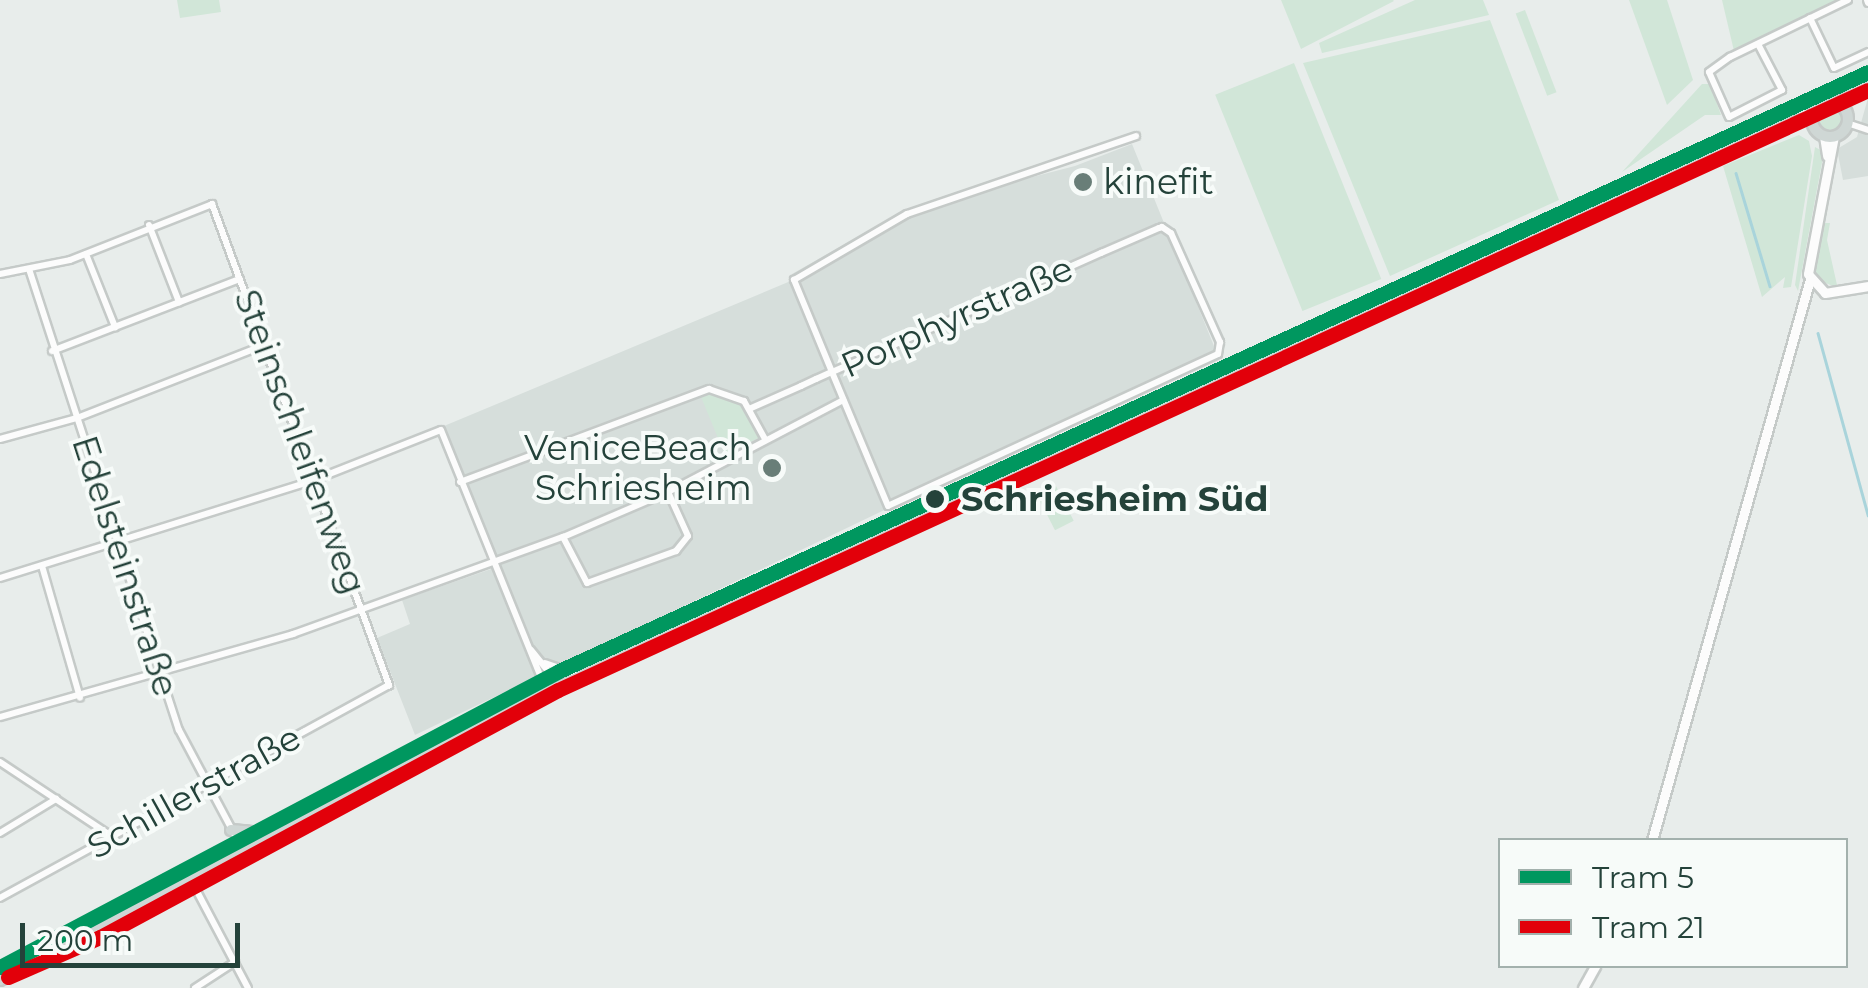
<!DOCTYPE html>
<meta charset="utf-8">
<style>
body{margin:0}
#map{position:relative;width:1868px;height:988px;overflow:hidden;background:#e8edeb;font-family:Montserrat,sans-serif}
div>[style]{position:absolute}
.built>*{inset:0;background:#d6dedb}
.green>*{inset:0;background:#d1e6d8;transform-origin:0 0}
.round{border-radius:50%}
.stream>*{height:2.5px;margin:-1.25px;padding:0 1.25px;transform-origin:1.25px;border-radius:1.25px;background:#a9d4db}
.roads{filter:drop-shadow(2px 0 #c5cac8) drop-shadow(-2px 0 #c5cac8) drop-shadow(0 2px #c5cac8) drop-shadow(0 -2px #c5cac8)}
.street>*{height:6px;margin:-3px;padding:0 3px;transform-origin:3px;border-radius:3px;background:#fcfcfc}
.secondary>*{height:9px;margin:-4.5px;padding:0 4.5px;transform-origin:4.5px;border-radius:4.5px;background:#fcfcfc}
.primary>*{height:10px;margin:-5px;padding:0 5px;transform-origin:5px;border-radius:5px;background:#cfd7d5}
.primary>.ring{margin:-5px;padding:0;box-sizing:content-box;background:none;border:10px solid #cfd7d5;border-radius:50%}
.tram-1>*{height:15px;margin:-7.5px;padding:0 7.5px;transform-origin:7.5px;border-radius:7.5px;background:#00975f}
.tram-2>*{height:15px;margin:-7.5px;padding:0 7.5px;transform-origin:7.5px;border-radius:7.5px;background:#e2000a}
.dots>*{width:28px;height:28px;translate:-50% -50%;box-sizing:border-box;border:5px solid #f7fbf9;border-radius:50%}
span{translate:-50% -50%;white-space:nowrap;text-align:center;line-height:1.15;-webkit-text-stroke:8px #f7fbf9;paint-order:stroke}
.poi-label{font-size:35px;color:#24423a}
.left{translate:0 -50%;text-align:left}
.right{translate:-100% -50%;text-align:right}
.street-label{font-size:35px;color:#24423a}
.stop-label{font-size:35px;color:#24423a;font-weight:700}
.legend{position:absolute;left:1498px;top:838px;width:350px;height:130px;box-sizing:border-box;background:#f7fbf9;border:2px solid #a3b1ad;margin:0;padding:12px 18px;list-style:none;font-size:30px;color:#24423a}
.legend li{display:flex;align-items:center;gap:20px;height:50px}
.legend b{width:50px;border:2px solid #a3b1ad}
.scale{position:absolute;left:20px;top:923px;width:220px;height:45px;box-sizing:border-box;border:5px solid #24423a;border-top:0;padding-left:12px;font-size:30px;line-height:35px;white-space:nowrap;color:#24423a;-webkit-text-stroke:8px #f7fbf9;paint-order:stroke}
</style>
<div id="map">
<div class="built">
<div style="clip-path:polygon(1868px 98px,1868px 176px,1843px 180px,1837px 149px,1857px 137px)"></div>
<div style="clip-path:polygon(1132px 144px,1216px 351px,415px 735px,377px 638px,410px 624px,402px 600px,497px 567px,444px 426px,793px 280px,792px 274px,905px 210px,1075px 166px)"></div>
</div>
<div class="green">
<div style="clip-path:polygon(177px 0,219px 0,221px 12px,180px 18px)"></div>
<div style="clip-path:polygon(1281px 0,1393px 0,1394px 1px,1301px 49px)"></div>
<div style="clip-path:polygon(1415px 0,1483px 0,1489px 15px,1322px 53px,1319px 43px)"></div>
<div style="clip-path:polygon(1629px 0,1667px 0,1693px 80px,1667px 105px)"></div>
<div style="clip-path:polygon(1722px 0,1840px 0,1734px 51px)"></div>
<div style="left:1525px;top:10px;width:88px;height:10px;rotate:69deg"></div>
<div style="clip-path:polygon(1490px 20px,1559px 200px,1390px 276px,1303px 63px)"></div>
<div style="left:1294px;top:63px;width:233px;height:85px;rotate:68deg"></div>
<div style="clip-path:polygon(1702px 84px,1710px 84px,1721px 115px,1705px 115px,1622px 172px)"></div>
<div class="round" style="left:1814px;top:103px;width:30px;height:30px"></div>
<div style="clip-path:polygon(1799px 135px,1809px 141px,1812px 156px,1791px 287px,1783px 288px,1785px 277px,1762px 297px,1723px 166px)"></div>
<div style="clip-path:polygon(1815px 147px,1824px 152px,1798px 291px,1795px 285px)"></div>
<div style="clip-path:polygon(1820px 223px,1830px 223px,1827px 240px,1837px 285px,1868px 281px,1837px 288px,1819px 280px,1813px 266px)"></div>
<div style="clip-path:polygon(714px 393px,737px 400px,760px 437px,725px 455px,701px 397px)"></div>
<div style="left:1056px;top:486px;width:39px;height:21px;rotate:63deg"></div>
</div>
<div class="stream">
<div style="left:1736px;top:173px;width:118px;rotate:73.3deg"></div>
<div style="left:1818px;top:333px;width:189px;rotate:74.6deg"></div>
</div>
<div class="roads">
<div class="street">
<div style="left:1867px;top:0;width:3px;rotate:72deg"></div>
<div style="left:1810px;top:18px;width:55px;rotate:64.4deg"></div>
<div style="left:1834px;top:68px;width:38px;rotate:-25deg"></div>
<div style="left:1758px;top:44px;width:52px;rotate:62.4deg"></div>
<div style="left:1782px;top:90px;width:59px;rotate:153deg"></div>
<div style="left:1729px;top:117px;width:49px;rotate:-114deg"></div>
<div style="left:1709px;top:72px;width:26px;rotate:-36deg"></div>
<div style="left:1730px;top:57px;width:131px;rotate:-25.8deg"></div>
<div style="left:1847px;top:123px;width:22px;rotate:18deg"></div>
<div style="left:149px;top:225px;width:83px;rotate:68.7deg"></div>
<div style="left:86px;top:254px;width:79px;rotate:68.3deg"></div>
<div style="left:29px;top:269px;width:485px;rotate:72deg"></div>
<div style="left:179px;top:730px;width:138px;rotate:62deg"></div>
<div style="left:0;top:274px;width:71px;rotate:-11.3deg"></div>
<div style="left:70px;top:260px;width:153px;rotate:-21.5deg"></div>
<div style="left:212px;top:204px;width:513px;rotate:69.8deg"></div>
<div style="left:389px;top:685px;width:443px;rotate:151.3deg"></div>
<div style="left:52px;top:351px;width:201px;rotate:-21deg"></div>
<div style="left:749px;top:409px;width:57px;rotate:-23.9deg"></div>
<div style="left:801px;top:386px;width:17px;rotate:-25deg"></div>
<div style="left:816px;top:379px;width:17px;rotate:-24deg"></div>
<div style="left:832px;top:372px;width:162px;rotate:-23.7deg"></div>
<div style="left:980px;top:307px;width:133px;rotate:-24.1deg"></div>
<div style="left:1101px;top:253px;width:63px;rotate:-23.3deg"></div>
<div style="left:1159px;top:228px;width:3px;rotate:-18deg"></div>
<div style="left:1162px;top:227px;width:11px;rotate:34deg"></div>
<div style="left:1171px;top:233px;width:120px;rotate:65.8deg"></div>
<div style="left:1220px;top:342px;width:12px;rotate:99deg"></div>
<div style="left:1218px;top:354px;width:363px;rotate:155.3deg"></div>
<div style="left:888px;top:506px;width:145px;rotate:-112.7deg"></div>
<div style="left:832px;top:372px;width:100px;rotate:-112.4deg"></div>
<div style="left:794px;top:280px;width:131px;rotate:-30.3deg"></div>
<div style="left:907px;top:214px;width:242px;rotate:-18.8deg"></div>
<div style="left:0;top:439px;width:80px;rotate:-15.3deg"></div>
<div style="left:77px;top:418px;width:201px;rotate:-21.3deg"></div>
<div style="left:460px;top:482px;width:266px;rotate:-20.5deg"></div>
<div style="left:709px;top:389px;width:37px;rotate:19deg"></div>
<div style="left:744px;top:401px;width:43px;rotate:61.1deg"></div>
<div style="left:563px;top:537px;width:52px;rotate:62.4deg"></div>
<div style="left:587px;top:583px;width:95px;rotate:-19.8deg"></div>
<div style="left:676px;top:551px;width:19px;rotate:-51deg"></div>
<div style="left:688px;top:536px;width:48px;rotate:-114.4deg"></div>
<div style="left:42px;top:566px;width:137px;rotate:73.9deg"></div>
<div style="left:0;top:578px;width:329px;rotate:-17.3deg"></div>
<div style="left:314px;top:480px;width:136px;rotate:-21.5deg"></div>
<div style="left:441px;top:430px;width:283px;rotate:68deg"></div>
<div style="left:531px;top:650px;width:28px;rotate:51deg"></div>
<div style="left:549px;top:672px;width:18px;rotate:93deg"></div>
<div style="left:545px;top:663px;width:37px;rotate:19deg"></div>
<div style="left:0;top:717px;width:305px;rotate:-15.8deg"></div>
<div style="left:293px;top:634px;width:287px;rotate:-19.8deg"></div>
<div style="left:563px;top:537px;width:114px;rotate:-23.2deg"></div>
<div style="left:668px;top:492px;width:198px;rotate:-27.7deg"></div>
<div style="left:0;top:762px;width:136px;rotate:33.6deg"></div>
<div style="left:0;top:833px;width:66px;rotate:-31.3deg"></div>
<div style="left:191px;top:880px;width:122px;rotate:62.2deg"></div>
<div style="left:195px;top:988px;width:48px;rotate:-33deg"></div>
</div>
<div class="secondary">
<div style="left:1824px;top:136px;width:20px;rotate:81deg"></div>
<div style="left:1834px;top:136px;width:140px;rotate:100.7deg"></div>
<div style="left:1808px;top:274px;width:25px;rotate:48deg"></div>
<div style="left:1825px;top:293px;width:44px;rotate:-9.2deg"></div>
<div style="left:1652px;top:840px;width:583px;rotate:-74.27deg"></div>
<div style="left:1583px;top:988px;width:25px;rotate:-61deg"></div>
</div>
<div class="primary">
<div class="ring" style="left:1812px;top:101px;width:26px;height:26px"></div>
<div style="left:1838px;top:103px;width:36px;rotate:-34deg"></div>
<div style="left:231px;top:830px;width:44px;rotate:5.2deg"></div>
<div style="left:0;top:980px;width:618px;rotate:-27.77deg"></div>
<div style="left:547px;top:692px;width:229px;rotate:-25.7deg"></div>
<div style="left:753px;top:593px;width:1115px;rotate:-24.66deg"></div>
<div style="left:1766px;top:128px;width:47px;rotate:-12.3deg"></div>
</div>
</div>
<div class="tram-1">
<div style="left:0;top:967px;width:633px;rotate:-27.9deg"></div>
<div style="left:559px;top:671px;width:1440px;rotate:-24.59deg"></div>
</div>
<div class="tram-2">
<div style="left:8px;top:977px;width:100px;rotate:-23.5deg"></div>
<div style="left:100px;top:937px;width:520px;rotate:-28.34deg"></div>
<div style="left:558px;top:690px;width:1441px;rotate:-24.61deg"></div>
</div>
<div class="dots">
<div style="left:1083px;top:182px;background:#697e78"></div>
<div style="left:772px;top:468px;background:#697e78"></div>
<div style="left:935px;top:499px;background:#24423a"></div>
</div>
<div class="poi-label">
<span class="left" style="left:1103px;top:182px">kinefit</span>
<span class="right" style="left:752px;top:468px">VeniceBeach<br>Schriesheim</span>
</div>
<div class="street-label">
<span style="left:957px;top:317px;rotate:-24deg">Porphyrstraße</span>
<span style="left:300px;top:442px;rotate:70deg">Steinschleifenweg</span>
<span style="left:125px;top:566px;rotate:72deg">Edelsteinstraße</span>
<span style="left:194px;top:792px;rotate:-29deg">Schillerstraße</span>
</div>
<div class="stop-label">
<span class="left" style="left:961px;top:499px">Schriesheim Süd</span>
</div>
<ul class="legend">
<li><b style="height:12px;background:#00975f"></b>Tram 5</li>
<li><b style="height:12px;background:#e2000a"></b>Tram 21</li>
</ul>
<div class="scale">200 m</div>
</div>
